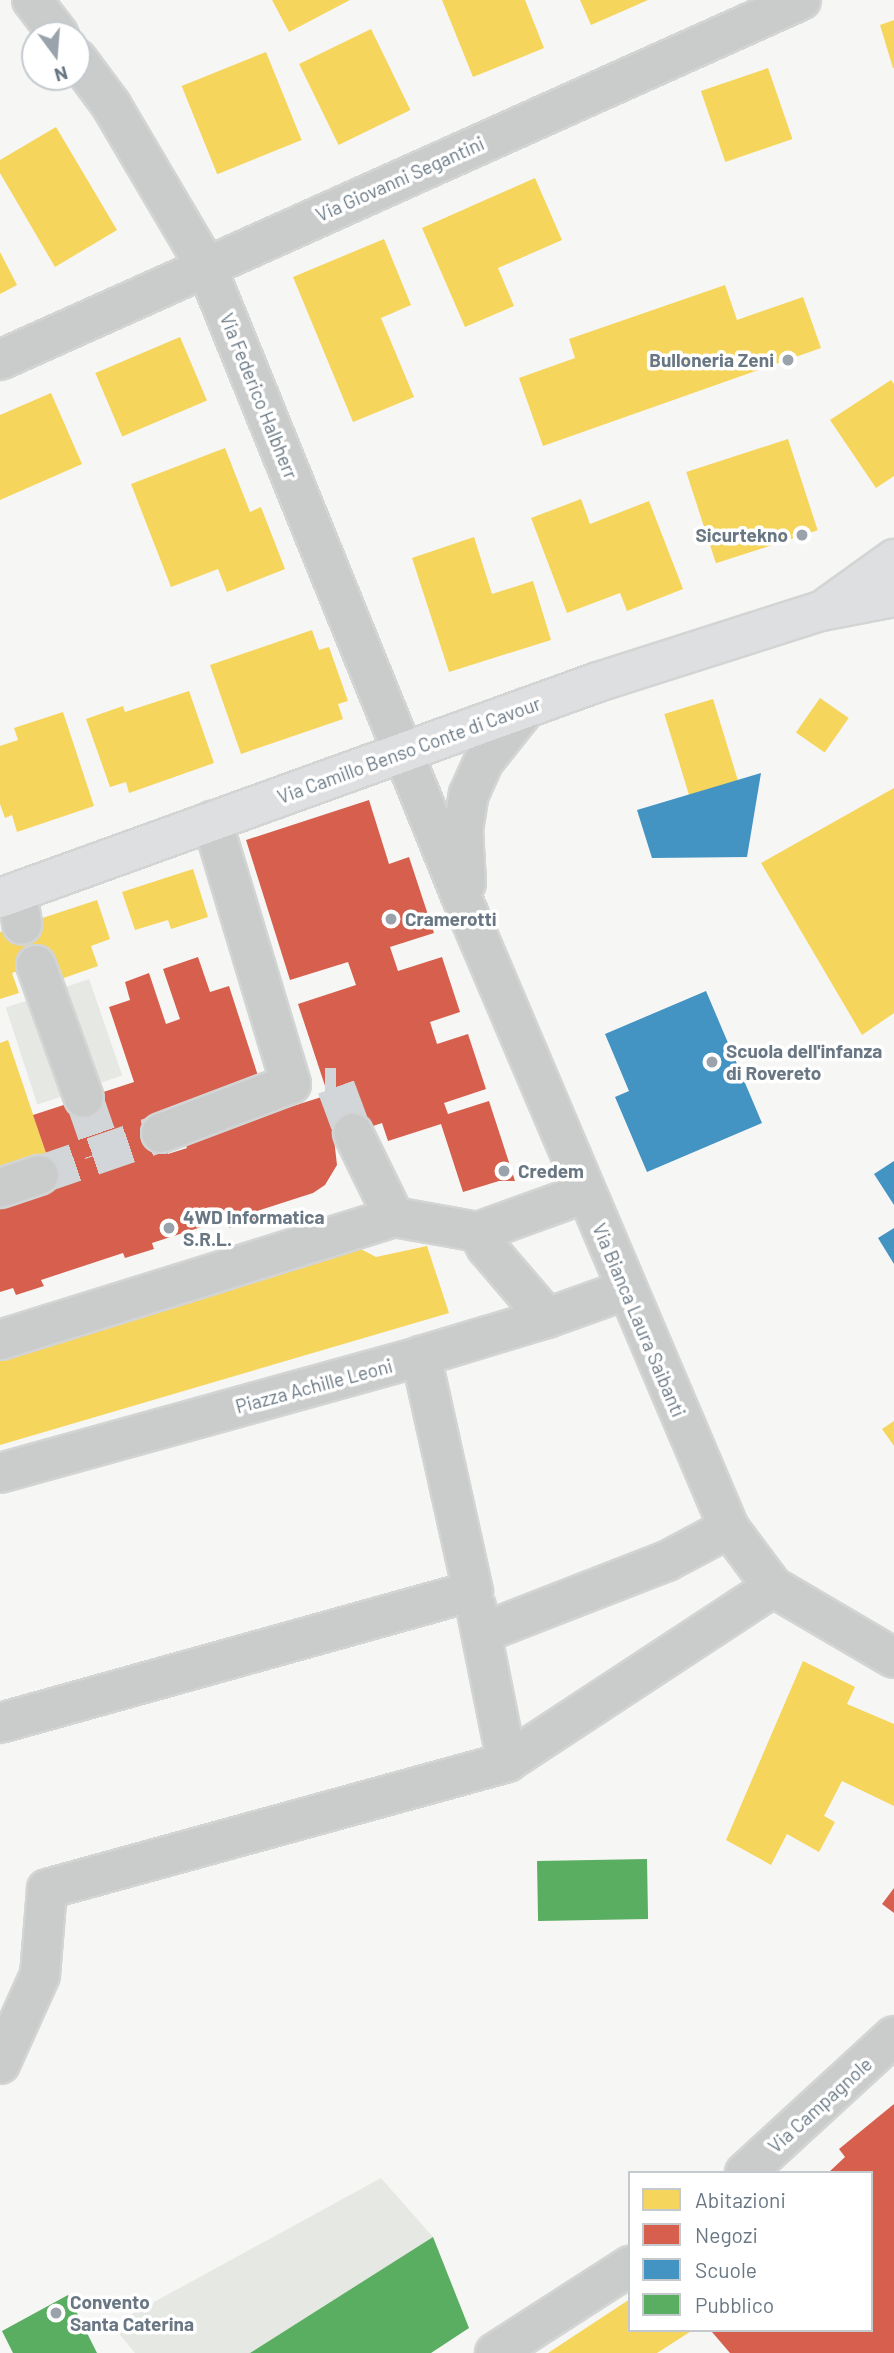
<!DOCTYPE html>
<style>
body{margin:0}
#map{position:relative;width:894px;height:2353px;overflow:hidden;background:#f6f6f5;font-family:Barlow,sans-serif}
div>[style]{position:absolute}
.green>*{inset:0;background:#e6e8e3;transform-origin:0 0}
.homes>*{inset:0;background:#f6d55c;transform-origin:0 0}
.shops>*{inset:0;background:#d6604d}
.schools>*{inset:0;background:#4393c3}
.public>*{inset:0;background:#5aae61;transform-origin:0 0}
.minor-tunnel>*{height:38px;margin-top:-19px;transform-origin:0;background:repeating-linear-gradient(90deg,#d2d6d8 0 38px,transparent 0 57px)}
.roads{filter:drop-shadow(2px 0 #d3d4d4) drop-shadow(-2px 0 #d3d4d4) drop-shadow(0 2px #d3d4d4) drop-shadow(0 -2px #d3d4d4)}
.minor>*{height:38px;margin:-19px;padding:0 19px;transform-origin:19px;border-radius:19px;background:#cacccc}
.major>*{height:38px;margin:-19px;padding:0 19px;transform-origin:19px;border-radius:19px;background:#dedfe0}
.dots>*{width:19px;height:19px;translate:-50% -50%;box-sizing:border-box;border:4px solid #fff;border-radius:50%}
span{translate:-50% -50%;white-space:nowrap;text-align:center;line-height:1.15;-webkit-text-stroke:7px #fff;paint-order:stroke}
.street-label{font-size:19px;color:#687783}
.poi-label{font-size:19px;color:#687783;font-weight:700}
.right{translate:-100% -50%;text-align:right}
.left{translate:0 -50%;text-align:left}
.legend{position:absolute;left:628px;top:2171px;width:245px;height:161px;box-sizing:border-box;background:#fff;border:2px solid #c3c9cd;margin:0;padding:9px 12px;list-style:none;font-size:21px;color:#687783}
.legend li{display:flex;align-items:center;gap:14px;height:35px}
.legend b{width:35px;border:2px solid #c3c9cd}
.north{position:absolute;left:21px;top:21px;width:70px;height:70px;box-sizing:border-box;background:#fff;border:2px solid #c3c9cd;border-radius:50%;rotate:164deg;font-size:19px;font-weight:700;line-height:28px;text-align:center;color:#687783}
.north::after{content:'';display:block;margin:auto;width:24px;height:32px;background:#9aa3ab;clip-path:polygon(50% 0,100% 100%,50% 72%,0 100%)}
</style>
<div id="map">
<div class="green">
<div style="left:89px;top:979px;width:102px;height:37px;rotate:71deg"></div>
<div style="left:41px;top:996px;width:102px;height:37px;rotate:72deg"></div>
<div style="clip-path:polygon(381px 2178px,433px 2237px,250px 2353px,135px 2353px,112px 2325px)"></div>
</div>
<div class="homes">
<div style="clip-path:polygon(272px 0,350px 0,289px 32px)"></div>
<div style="clip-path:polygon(442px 0,525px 0,544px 48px,473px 77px)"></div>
<div style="clip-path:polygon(580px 0,648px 0,591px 25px)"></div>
<div style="clip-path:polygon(894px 20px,894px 68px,893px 68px,880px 25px)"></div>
<div style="left:371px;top:29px;width:90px;height:80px;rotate:64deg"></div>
<div style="left:266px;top:52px;width:95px;height:91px;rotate:68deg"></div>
<div style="left:768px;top:68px;width:75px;height:71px;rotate:71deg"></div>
<div style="clip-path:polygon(56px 127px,117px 230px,55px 267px,0 173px,0 160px)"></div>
<div style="clip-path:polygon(535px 178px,562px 240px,498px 268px,514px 306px,465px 327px,422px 228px)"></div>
<div style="clip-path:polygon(384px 239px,411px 305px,381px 318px,414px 397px,353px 422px,293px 277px)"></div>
<div style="clip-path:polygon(0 252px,17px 285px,0 294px)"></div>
<div style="clip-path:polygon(725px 285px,737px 320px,803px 297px,821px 348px,543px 446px,519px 378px,575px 358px,569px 339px)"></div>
<div style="left:180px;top:337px;width:69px;height:92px;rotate:67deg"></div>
<div style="clip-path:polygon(891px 380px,894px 384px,894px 476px,876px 488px,830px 420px)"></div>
<div style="clip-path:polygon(51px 393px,82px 464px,0 500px,0 415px)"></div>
<div style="left:788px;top:439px;width:96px;height:107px;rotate:72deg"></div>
<div style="clip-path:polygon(225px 448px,250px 512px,261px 507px,285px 569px,227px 592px,218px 569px,171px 587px,131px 484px)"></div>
<div style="clip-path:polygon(581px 499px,590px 524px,649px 501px,683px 589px,627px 611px,620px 593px,567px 613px,531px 518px)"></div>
<div style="clip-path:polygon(474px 537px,492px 594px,533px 581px,551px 640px,449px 672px,412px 558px)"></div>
<div style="clip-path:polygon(312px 630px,319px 650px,329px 647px,348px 701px,338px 704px,343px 719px,241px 754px,210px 665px)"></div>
<div style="clip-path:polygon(189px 691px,214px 763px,129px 793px,126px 782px,110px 787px,86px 719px,123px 706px,125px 712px)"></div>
<div style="left:820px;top:698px;width:35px;height:42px;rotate:35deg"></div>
<div style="left:713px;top:699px;width:85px;height:51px;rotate:73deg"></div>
<div style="clip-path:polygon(63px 712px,94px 806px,17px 832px,12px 815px,5px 818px,0 804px,0 746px,18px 740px,14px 728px)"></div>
<div style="clip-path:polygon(894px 788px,894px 1013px,862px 1035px,761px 863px)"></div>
<div style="clip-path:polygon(193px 869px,208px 917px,171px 929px,168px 920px,135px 930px,122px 892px)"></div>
<div style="clip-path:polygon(97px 900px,110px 939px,91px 946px,98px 966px,61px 979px,54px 959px,12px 973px,19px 993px,0 999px,0 932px)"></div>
<div style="clip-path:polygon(8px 1040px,46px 1153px,0 1168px,0 1043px)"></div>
<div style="clip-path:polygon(427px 1246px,449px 1313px,0 1445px,0 1352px,357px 1247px,376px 1257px)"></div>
<div style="clip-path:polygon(894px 1421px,894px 1446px,882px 1429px)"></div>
<div style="clip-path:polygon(803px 1661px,855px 1687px,847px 1704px,894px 1724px,894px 1806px,842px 1781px,824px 1816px,835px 1822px,819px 1852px,787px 1834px,771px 1865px,726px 1840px)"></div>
<div style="clip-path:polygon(630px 2299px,630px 2330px,693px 2330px,657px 2353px,548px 2353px)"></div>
</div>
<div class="shops">
<div style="clip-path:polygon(369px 800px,389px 864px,409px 857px,434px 933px,390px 947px,398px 971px,442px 957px,460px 1012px,430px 1022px,437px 1044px,468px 1034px,486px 1089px,444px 1103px,448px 1114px,489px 1101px,515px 1181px,499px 1181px,463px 1192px,441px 1124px,388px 1141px,382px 1123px,334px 1139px,337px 1165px,325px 1185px,313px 1193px,254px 1212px,257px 1219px,229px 1228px,226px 1219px,152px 1243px,154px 1249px,125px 1258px,123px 1253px,41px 1280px,44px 1286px,16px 1295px,13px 1288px,0 1292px,0 1199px,22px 1192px,25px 1201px,45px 1194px,33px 1157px,46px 1153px,33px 1115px,134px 1082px,109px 1007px,130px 1000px,125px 982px,149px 973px,166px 1024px,180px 1019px,163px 969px,198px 957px,210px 992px,229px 986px,260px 1082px,156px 1116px,168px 1154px,187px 1148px,184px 1140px,328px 1095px,298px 1004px,356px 985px,348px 962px,290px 980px,246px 840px)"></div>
<div style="clip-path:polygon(894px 1888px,894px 1913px,882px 1904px)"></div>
<div style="clip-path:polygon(894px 2104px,894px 2353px,730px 2353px,712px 2332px,714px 2330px,871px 2330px,871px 2173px,828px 2173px,845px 2157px,839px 2149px)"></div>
</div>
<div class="schools">
<div style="clip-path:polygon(761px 773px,747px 857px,652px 858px,637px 810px)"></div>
<div style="clip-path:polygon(706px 991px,762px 1123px,647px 1172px,615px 1097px,629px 1091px,605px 1034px)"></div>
<div style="clip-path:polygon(894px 1161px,894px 1205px,874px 1174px)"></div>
<div style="clip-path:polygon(894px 1228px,894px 1264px,878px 1238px)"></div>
</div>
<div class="public">
<div style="left:647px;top:1859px;width:60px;height:110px;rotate:89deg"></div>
<div style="clip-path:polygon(433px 2237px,469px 2328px,431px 2353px,250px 2353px)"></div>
<div style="clip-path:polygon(68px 2295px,97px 2353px,13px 2353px,2px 2331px)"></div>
</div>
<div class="minor-tunnel">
<div style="left:325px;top:1087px;width:11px"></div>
<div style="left:336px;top:1087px;width:49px;rotate:69.7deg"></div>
<div style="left:84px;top:1098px;width:58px;rotate:70.9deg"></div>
<div style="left:39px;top:1175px;width:129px;rotate:-19deg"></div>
</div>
<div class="roads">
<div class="minor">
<div style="left:32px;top:0;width:44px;rotate:52.4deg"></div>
<div style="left:77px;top:59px;width:57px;rotate:53.5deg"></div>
<div style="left:111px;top:105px;width:187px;rotate:59.5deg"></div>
<div style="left:206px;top:266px;width:698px;rotate:67.95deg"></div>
<div style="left:468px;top:913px;width:668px;rotate:67deg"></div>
<div style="left:729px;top:1528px;width:74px;rotate:53.3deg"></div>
<div style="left:773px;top:1587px;width:140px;rotate:30.4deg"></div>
<div style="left:0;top:360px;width:878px;rotate:-24.2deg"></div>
<div style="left:466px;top:883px;width:53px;rotate:-93.2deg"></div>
<div style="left:463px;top:830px;width:36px;rotate:-81deg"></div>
<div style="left:469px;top:794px;width:36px;rotate:-66deg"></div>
<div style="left:484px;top:761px;width:68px;rotate:-51.6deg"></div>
<div style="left:17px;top:892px;width:33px;rotate:81deg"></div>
<div style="left:36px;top:965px;width:141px;rotate:70.2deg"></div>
<div style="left:161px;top:1133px;width:139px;rotate:-20.7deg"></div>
<div style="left:291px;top:1084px;width:275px;rotate:-106.7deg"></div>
<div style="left:353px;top:1133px;width:93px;rotate:64deg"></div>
<div style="left:0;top:1188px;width:41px;rotate:-18.4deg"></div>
<div style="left:478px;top:1232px;width:18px;rotate:61deg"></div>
<div style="left:487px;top:1248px;width:92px;rotate:49.4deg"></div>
<div style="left:0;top:1340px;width:413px;rotate:-17.3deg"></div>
<div style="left:394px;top:1217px;width:85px;rotate:10.1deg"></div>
<div style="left:478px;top:1232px;width:115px;rotate:-19.9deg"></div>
<div style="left:0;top:1473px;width:437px;rotate:-15.5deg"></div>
<div style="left:421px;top:1356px;width:132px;rotate:-16.8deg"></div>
<div style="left:547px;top:1318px;width:83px;rotate:-19.7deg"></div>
<div style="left:476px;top:1607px;width:158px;rotate:78.7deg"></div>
<div style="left:482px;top:1633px;width:199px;rotate:-21.3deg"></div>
<div style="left:667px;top:1561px;width:70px;rotate:-28deg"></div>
<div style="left:0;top:1723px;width:491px;rotate:-15.6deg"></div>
<div style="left:473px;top:1591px;width:241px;rotate:-102.5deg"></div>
<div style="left:0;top:2064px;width:98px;rotate:-65.8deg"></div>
<div style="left:40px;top:1975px;width:86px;rotate:-85.3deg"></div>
<div style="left:47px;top:1889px;width:477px;rotate:-15.4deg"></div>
<div style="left:507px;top:1762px;width:318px;rotate:-33.3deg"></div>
<div style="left:745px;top:2173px;width:202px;rotate:-42.6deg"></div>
<div style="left:495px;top:2353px;width:161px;rotate:-32.8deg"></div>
</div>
<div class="major">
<div style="left:830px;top:605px;width:79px;rotate:-35.7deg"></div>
<div style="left:0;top:898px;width:636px;rotate:-19.86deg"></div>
<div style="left:598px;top:682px;width:234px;rotate:-17.7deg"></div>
<div style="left:821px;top:611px;width:74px;rotate:-10.9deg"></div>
</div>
</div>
<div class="dots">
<div style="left:788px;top:360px;background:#9aa3ab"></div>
<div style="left:802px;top:535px;background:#9aa3ab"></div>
<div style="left:391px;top:919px;background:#9aa3ab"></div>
<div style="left:712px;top:1062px;background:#9aa3ab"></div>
<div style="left:504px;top:1171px;background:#9aa3ab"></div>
<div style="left:169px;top:1228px;background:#9aa3ab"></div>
<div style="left:56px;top:2313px;background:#9aa3ab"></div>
</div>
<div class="street-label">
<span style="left:400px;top:179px;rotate:-24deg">Via Giovanni Segantini</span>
<span style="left:259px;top:396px;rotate:68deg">Via Federico Halbherr</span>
<span style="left:409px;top:750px;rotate:-20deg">Via Camillo Benso Conte di Cavour</span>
<span style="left:639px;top:1320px;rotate:67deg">Via Bianca Laura Saibanti</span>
<span style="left:314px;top:1386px;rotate:-15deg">Piazza Achille Leoni</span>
<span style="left:820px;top:2105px;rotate:-42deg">Via Campagnole</span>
</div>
<div class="poi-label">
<span class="right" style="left:774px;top:360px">Bulloneria Zeni</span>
<span class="right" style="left:788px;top:535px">Sicurtekno</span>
<span class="left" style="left:405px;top:919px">Cramerotti</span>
<span class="left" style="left:726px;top:1062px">Scuola dell'infanza<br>di Rovereto</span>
<span class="left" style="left:518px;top:1171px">Credem</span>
<span class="left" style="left:183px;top:1228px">4WD Informatica<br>S.R.L.</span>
<span class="left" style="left:70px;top:2313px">Convento<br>Santa Caterina</span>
</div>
<ul class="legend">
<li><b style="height:19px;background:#f6d55c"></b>Abitazioni</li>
<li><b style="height:19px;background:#d6604d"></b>Negozi</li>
<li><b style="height:19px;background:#4393c3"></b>Scuole</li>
<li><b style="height:19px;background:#5aae61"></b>Pubblico</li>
</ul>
<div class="north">N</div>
</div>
